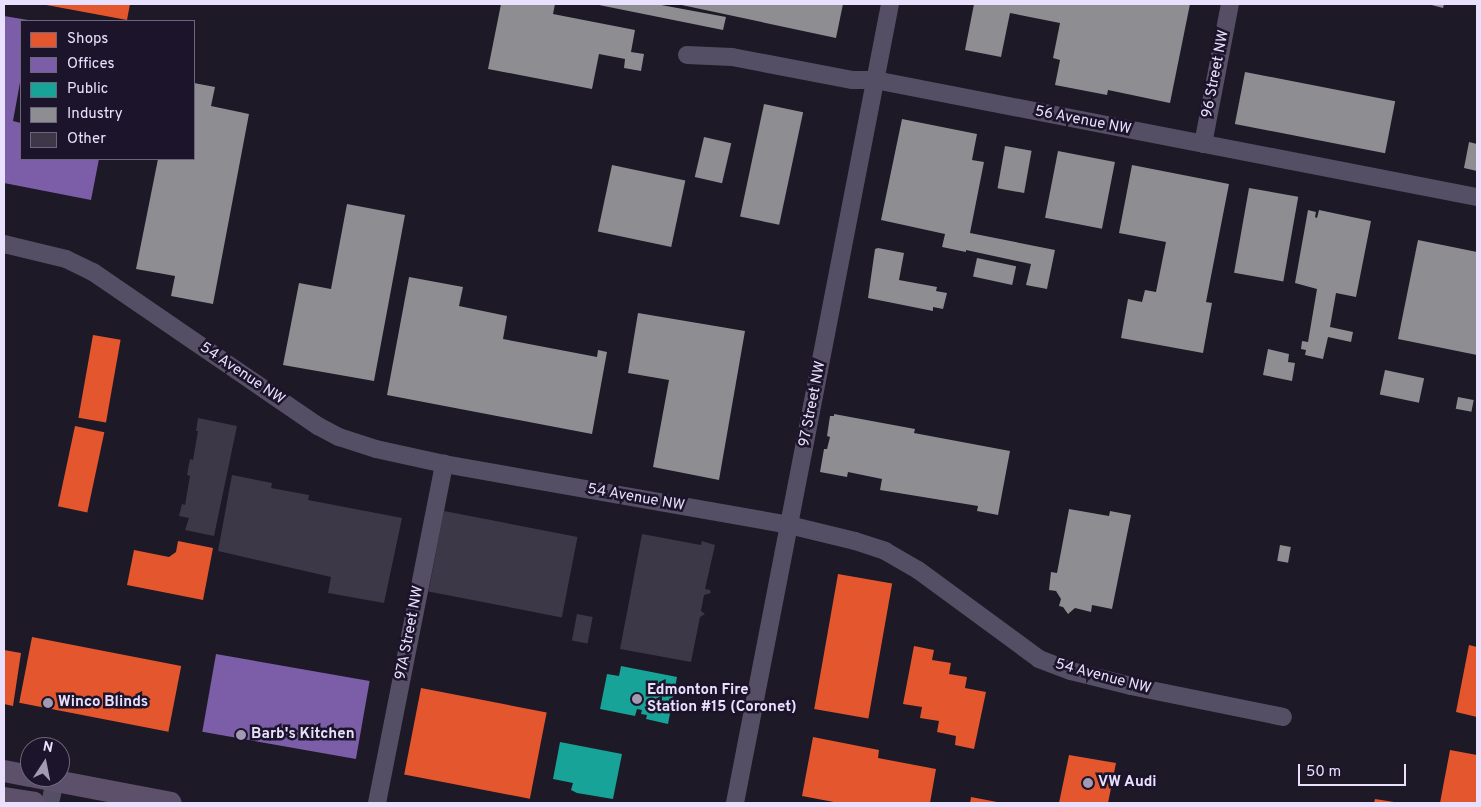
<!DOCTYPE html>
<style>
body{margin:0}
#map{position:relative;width:1481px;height:807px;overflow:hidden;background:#1d1926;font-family:Overpass,sans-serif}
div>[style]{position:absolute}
.shops>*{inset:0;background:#e4572e;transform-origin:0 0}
.offices>*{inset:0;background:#7b5ea7;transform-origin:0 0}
.public>*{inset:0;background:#17a398}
.industry>*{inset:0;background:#8d8d92;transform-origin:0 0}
.building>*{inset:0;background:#3d3847;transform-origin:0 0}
.minor>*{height:18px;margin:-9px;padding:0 9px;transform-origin:9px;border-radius:9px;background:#544f65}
.major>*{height:22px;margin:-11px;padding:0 11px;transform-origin:11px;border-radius:11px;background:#5d506a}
.dots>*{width:14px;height:14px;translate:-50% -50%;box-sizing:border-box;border:2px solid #1c142b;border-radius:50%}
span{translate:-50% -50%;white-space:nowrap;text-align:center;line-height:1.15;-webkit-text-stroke:5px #1c142b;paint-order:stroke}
.street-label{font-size:15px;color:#e9e0fd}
.poi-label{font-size:15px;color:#e9e0fd;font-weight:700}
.left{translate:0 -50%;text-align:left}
.frame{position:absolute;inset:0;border:5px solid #e9e0fd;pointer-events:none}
.legend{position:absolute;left:20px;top:20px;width:175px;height:140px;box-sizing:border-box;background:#1c142b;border:1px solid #6e667f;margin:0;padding:6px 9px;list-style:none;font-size:15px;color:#e9e0fd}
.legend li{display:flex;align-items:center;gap:10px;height:25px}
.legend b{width:25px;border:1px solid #6e667f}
.north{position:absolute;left:20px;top:737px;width:50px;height:50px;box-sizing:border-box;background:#1c142b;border:1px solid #6e667f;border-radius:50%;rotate:11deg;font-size:14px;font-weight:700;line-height:20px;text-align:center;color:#e9e0fd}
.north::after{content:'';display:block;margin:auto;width:18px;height:22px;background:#a29ab2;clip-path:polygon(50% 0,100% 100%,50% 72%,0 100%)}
.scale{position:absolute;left:1298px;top:764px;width:108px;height:22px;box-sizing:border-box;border:2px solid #e9e0fd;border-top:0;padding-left:6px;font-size:15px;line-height:18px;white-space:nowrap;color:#e9e0fd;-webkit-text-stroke:4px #1c142b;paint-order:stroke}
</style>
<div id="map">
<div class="shops">
<div style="clip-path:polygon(41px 4px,130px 4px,127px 20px)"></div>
<div style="left:93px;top:335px;width:28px;height:84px;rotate:10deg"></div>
<div style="left:75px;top:426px;width:30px;height:82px;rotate:12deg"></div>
<div style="clip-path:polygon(178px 541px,213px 548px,203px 600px,127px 585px,134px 550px,169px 557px,176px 552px)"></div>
<div style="left:838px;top:574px;width:55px;height:137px;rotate:10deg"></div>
<div style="left:32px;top:637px;width:152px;height:67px;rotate:11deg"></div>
<div style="clip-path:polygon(1469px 645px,1477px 647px,1477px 717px,1456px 712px)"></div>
<div style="clip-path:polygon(914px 646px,934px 650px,932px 660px,951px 663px,949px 674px,967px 677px,965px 688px,986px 692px,974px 749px,955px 745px,956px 736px,937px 732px,939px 721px,920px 718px,922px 707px,903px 704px)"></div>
<div style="clip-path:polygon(4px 650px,21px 653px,13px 706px,4px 704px)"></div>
<div style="left:421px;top:688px;width:128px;height:88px;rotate:11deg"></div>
<div style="clip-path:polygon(813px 737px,879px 750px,878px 758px,936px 769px,930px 803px,839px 803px,802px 796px)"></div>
<div style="clip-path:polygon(1450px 750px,1477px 755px,1477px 803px,1440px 803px)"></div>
<div style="clip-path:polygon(1069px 755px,1116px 763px,1108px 803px,1059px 803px)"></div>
<div style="clip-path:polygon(971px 797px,997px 802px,997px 803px,970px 803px)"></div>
<div style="clip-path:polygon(1375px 799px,1394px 802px,1394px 803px,1374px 803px)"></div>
</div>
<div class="offices">
<div style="clip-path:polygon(4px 16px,28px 20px,21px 21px,21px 77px,13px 121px,21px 123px,21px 159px,99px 159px,91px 200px,4px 183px)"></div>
<div style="left:216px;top:654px;width:156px;height:79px;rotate:10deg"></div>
</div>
<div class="public">
<div style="clip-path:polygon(621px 666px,677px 677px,668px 724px,646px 719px,647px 715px,641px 714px,642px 710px,637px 709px,635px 716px,600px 709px,607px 674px,619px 676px)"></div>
<div style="clip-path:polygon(560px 742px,622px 754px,613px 799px,577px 793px,571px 790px,573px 783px,553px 779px)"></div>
</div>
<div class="industry">
<div style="clip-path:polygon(501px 4px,555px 4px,553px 14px,635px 30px,631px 52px,644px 54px,641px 71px,624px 68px,625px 59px,599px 54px,592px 89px,488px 69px)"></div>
<div style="clip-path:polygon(594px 4px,656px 4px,726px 17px,723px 30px)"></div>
<div style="clip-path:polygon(677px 4px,843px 4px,836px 38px)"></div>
<div style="clip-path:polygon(974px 4px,1190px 4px,1170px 103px,1108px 90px,1107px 95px,1055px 85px,1060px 60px,1053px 58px,1060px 23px,1010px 13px,1001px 57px,965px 50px)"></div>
<div style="clip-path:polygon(1428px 4px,1444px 4px,1443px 8px)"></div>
<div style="left:1245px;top:72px;width:153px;height:53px;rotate:11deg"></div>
<div style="clip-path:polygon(194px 83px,215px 87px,211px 106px,249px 114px,213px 304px,171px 296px,175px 276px,136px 269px,158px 159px,194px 159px)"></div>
<div style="left:764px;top:104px;width:40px;height:115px;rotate:12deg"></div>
<div style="clip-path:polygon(902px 119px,977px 134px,972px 160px,984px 162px,970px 233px,1055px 250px,1047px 289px,1026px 285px,1031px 264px,966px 250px,966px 252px,942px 247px,945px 234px,881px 220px)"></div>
<div style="left:704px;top:137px;width:28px;height:41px;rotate:13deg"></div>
<div style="clip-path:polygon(1469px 142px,1477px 144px,1477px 171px,1464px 168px)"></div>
<div style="left:1005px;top:146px;width:27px;height:43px;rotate:10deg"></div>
<div style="left:1058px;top:151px;width:58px;height:68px;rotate:11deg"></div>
<div style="left:612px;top:165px;width:75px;height:68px;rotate:12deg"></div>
<div style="clip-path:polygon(1132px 165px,1229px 184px,1206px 302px,1212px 303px,1203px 353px,1121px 338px,1128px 299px,1142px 302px,1145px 290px,1156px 292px,1166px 242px,1119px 233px)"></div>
<div style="left:1249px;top:188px;width:50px;height:86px;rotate:10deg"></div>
<div style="clip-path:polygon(347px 204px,405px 215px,374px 381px,283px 365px,299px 283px,331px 289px)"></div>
<div style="clip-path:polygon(1308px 210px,1316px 212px,1315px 217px,1317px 218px,1319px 210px,1371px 221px,1356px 297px,1336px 293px,1330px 327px,1353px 332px,1351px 342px,1328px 337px,1323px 359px,1305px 355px,1306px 350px,1301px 349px,1302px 341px,1308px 342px,1317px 289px,1295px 283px)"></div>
<div style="clip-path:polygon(1418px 240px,1477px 252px,1477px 355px,1398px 339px)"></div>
<div style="clip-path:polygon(878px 248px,904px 253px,899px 280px,937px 287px,936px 291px,947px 293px,943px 309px,933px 307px,933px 311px,868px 298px,875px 249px)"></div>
<div style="left:977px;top:258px;width:40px;height:19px;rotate:12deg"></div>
<div style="clip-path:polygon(409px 277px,463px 287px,459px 306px,507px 316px,503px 339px,597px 357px,598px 350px,607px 352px,592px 434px,387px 395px)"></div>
<div style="clip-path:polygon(638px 313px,745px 331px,719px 480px,653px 467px,669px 380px,628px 373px)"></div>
<div style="clip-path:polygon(1268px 349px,1289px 354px,1288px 362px,1295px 363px,1292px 381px,1263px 375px)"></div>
<div style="left:1385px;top:370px;width:40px;height:25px;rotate:12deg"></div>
<div style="left:1458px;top:397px;width:16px;height:12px;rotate:11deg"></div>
<div style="clip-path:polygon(834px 414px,915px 429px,914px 433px,1010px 451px,998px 515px,977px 511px,978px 506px,880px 490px,882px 479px,848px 472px,847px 477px,820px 472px,824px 449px,827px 449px,830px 437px,827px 436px,830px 416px,834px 416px)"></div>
<div style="clip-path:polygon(1069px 509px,1109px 516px,1110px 511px,1131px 515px,1112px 609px,1092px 605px,1091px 612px,1075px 608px,1068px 614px,1063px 607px,1059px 606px,1061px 599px,1056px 591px,1049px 590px,1051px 572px,1057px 573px)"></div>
<div style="left:1280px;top:545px;width:11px;height:16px;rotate:10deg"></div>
</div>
<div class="building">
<div style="clip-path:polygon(198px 418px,237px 426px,214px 536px,185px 530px,189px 518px,179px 516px,182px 504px,185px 505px,190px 476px,187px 475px,190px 459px,193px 460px,198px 431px,196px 431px)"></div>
<div style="clip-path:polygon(232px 475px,272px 483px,271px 488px,309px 495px,308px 500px,402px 518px,384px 603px,328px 593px,331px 577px,218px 551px)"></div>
<div style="left:444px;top:511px;width:136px;height:82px;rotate:11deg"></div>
<div style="clip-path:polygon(642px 534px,701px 545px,702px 541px,715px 545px,705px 589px,710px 590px,711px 593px,704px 595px,701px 611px,705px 614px,700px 617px,691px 662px,620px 649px)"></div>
<div style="left:577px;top:614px;width:16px;height:27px;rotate:11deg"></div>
</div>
<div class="minor">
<div style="left:687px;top:55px;width:45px;rotate:2.5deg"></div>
<div style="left:732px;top:57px;width:123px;rotate:10.8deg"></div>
<div style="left:853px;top:80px;width:22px"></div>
<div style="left:875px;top:80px;width:613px;rotate:11deg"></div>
<div style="left:1203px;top:144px;width:143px;rotate:-79.1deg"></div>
<div style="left:4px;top:244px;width:64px;rotate:13.6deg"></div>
<div style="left:66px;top:259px;width:30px;rotate:26deg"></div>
<div style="left:93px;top:272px;width:273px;rotate:34.4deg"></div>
<div style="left:318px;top:426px;width:24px;rotate:28deg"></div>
<div style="left:339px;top:437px;width:39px;rotate:18deg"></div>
<div style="left:376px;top:449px;width:70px;rotate:12.4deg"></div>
<div style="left:444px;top:464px;width:350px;rotate:10deg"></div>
<div style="left:789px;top:525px;width:68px;rotate:13.6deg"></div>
<div style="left:855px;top:541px;width:32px;rotate:18deg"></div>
<div style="left:885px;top:551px;width:38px;rotate:30deg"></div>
<div style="left:918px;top:570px;width:150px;rotate:36.3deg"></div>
<div style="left:1039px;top:659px;width:34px;rotate:21deg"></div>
<div style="left:1071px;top:671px;width:62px;rotate:14deg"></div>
<div style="left:1131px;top:686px;width:155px;rotate:11.5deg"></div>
<div style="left:50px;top:803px;width:23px;rotate:-77deg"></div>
<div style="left:377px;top:803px;width:346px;rotate:-78.8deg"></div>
<div style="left:735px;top:803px;width:814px;rotate:-79.02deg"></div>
</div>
<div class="major">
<div style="left:4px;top:771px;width:26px;rotate:11deg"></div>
<div style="left:35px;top:777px;width:138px;rotate:10.8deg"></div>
<div style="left:4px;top:798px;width:30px;rotate:9deg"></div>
</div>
<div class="dots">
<div style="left:637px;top:699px;background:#a29ab2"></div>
<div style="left:48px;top:703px;background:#a29ab2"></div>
<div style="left:241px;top:735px;background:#a29ab2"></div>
<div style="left:1088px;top:783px;background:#a29ab2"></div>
</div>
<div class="street-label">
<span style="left:1216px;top:74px;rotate:-79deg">96 Street NW</span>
<span style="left:1083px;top:121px;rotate:11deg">56 Avenue NW</span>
<span style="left:242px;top:374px;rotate:34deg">54 Avenue NW</span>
<span style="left:813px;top:404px;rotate:-79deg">97 Street NW</span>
<span style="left:636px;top:498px;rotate:10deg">54 Avenue NW</span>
<span style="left:410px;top:633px;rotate:-79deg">97A Street NW</span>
<span style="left:1103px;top:677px;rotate:15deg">54 Avenue NW</span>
</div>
<div class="poi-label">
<span class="left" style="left:647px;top:699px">Edmonton Fire<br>Station #15 (Coronet)</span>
<span class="left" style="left:58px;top:703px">Winco Blinds</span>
<span class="left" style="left:251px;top:735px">Barb's Kitchen</span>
<span class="left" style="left:1098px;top:783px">VW Audi</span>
</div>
<div class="frame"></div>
<ul class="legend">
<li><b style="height:14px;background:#e4572e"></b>Shops</li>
<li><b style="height:14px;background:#7b5ea7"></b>Offices</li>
<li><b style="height:14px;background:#17a398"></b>Public</li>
<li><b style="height:14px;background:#8d8d92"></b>Industry</li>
<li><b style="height:14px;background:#3d3847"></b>Other</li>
</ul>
<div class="north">N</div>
<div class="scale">50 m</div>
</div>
